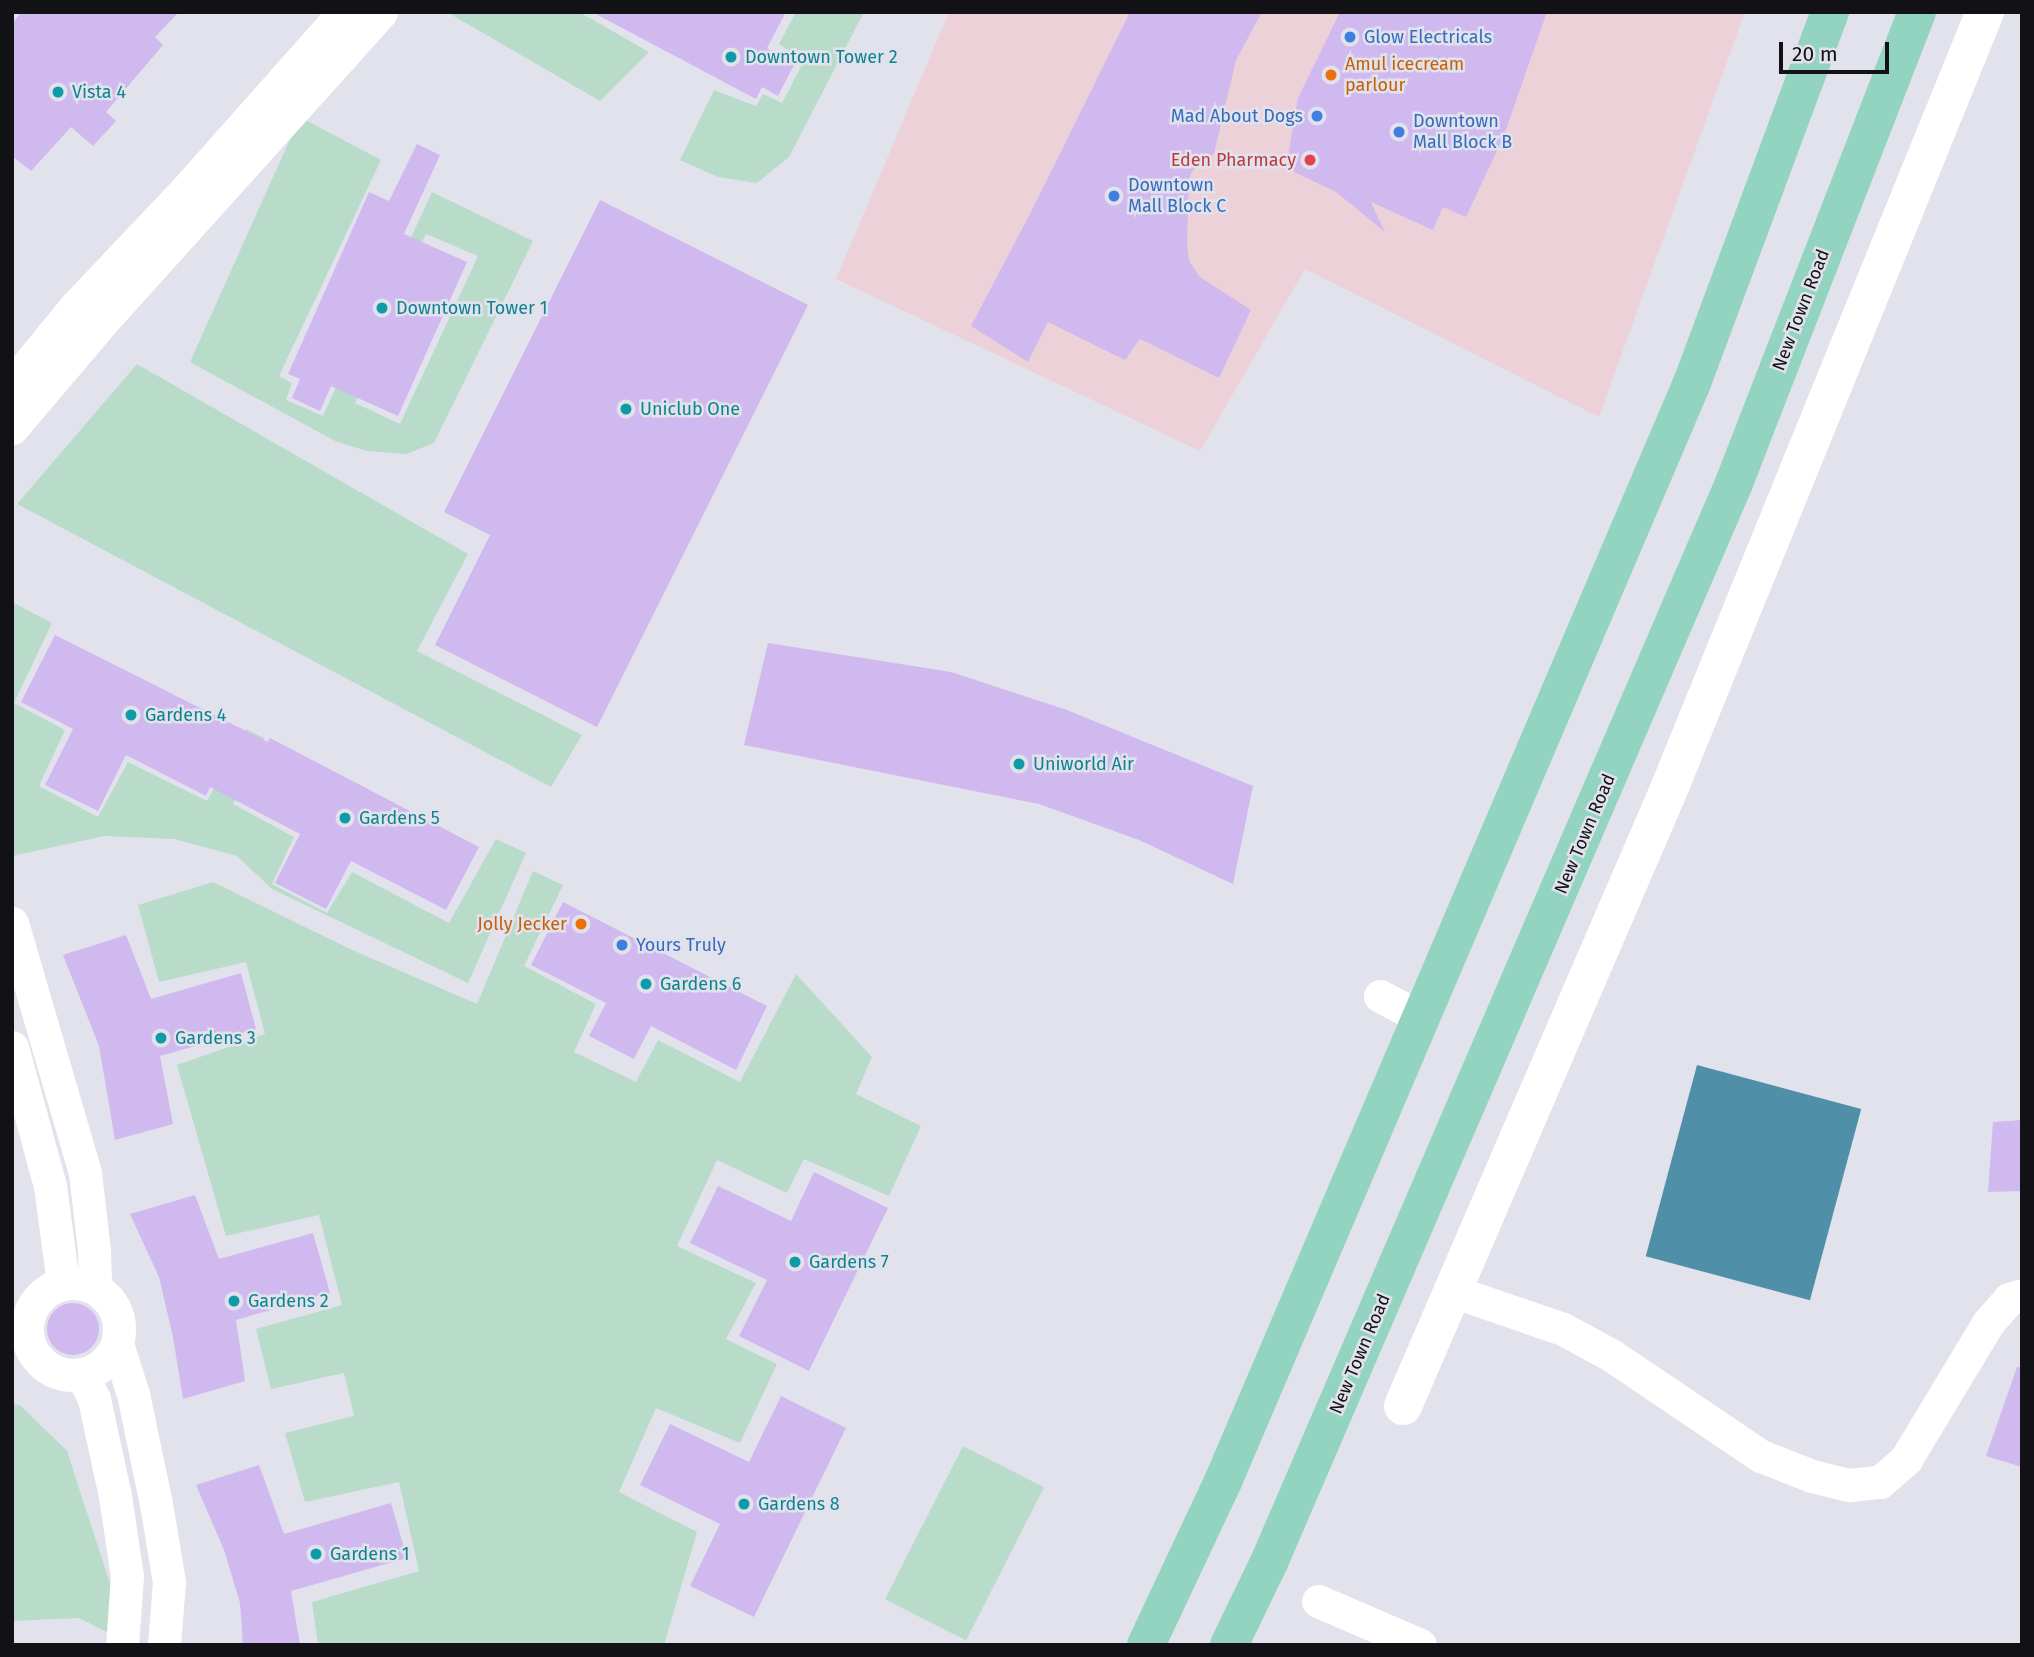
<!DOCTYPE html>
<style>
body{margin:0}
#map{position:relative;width:2034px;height:1657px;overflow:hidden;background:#e2e2ed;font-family:"Fira Sans",sans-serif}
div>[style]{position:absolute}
.commercial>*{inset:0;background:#ecd2d8}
.green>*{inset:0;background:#b8dcc9;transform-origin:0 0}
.water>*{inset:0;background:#4f90a8;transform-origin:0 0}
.building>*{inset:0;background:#d0b9ee}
.round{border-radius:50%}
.street>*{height:33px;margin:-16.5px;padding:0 16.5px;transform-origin:16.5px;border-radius:16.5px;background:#fff}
.street>.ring{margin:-16.5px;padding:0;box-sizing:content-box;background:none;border:33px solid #fff;border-radius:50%}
.secondary>*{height:38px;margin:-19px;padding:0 19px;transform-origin:19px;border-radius:19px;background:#fff}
.primary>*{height:38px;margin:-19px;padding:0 19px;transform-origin:19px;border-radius:19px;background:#92d4bf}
.dots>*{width:19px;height:19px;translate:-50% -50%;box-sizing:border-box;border:4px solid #e2e2ed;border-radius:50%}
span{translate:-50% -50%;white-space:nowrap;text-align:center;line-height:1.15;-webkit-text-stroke:5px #e2e2ed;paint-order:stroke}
.shop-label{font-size:18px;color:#366cbe}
.left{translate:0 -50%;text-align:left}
.right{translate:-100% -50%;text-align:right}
.culture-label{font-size:18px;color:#0d838f}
.food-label{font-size:18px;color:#c56008}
.health-label{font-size:18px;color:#be3a42}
.street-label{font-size:18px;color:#121216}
.frame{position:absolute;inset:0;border:14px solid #121216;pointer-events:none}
.scale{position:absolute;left:1779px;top:42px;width:110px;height:32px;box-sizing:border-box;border:4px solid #121216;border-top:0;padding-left:9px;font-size:21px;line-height:24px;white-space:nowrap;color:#121216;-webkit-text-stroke:5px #e2e2ed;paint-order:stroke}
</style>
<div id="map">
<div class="commercial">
<div style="clip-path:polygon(949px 12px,1745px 12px,1599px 417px,1305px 269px,1200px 451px,836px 279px)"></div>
</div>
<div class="green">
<div style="clip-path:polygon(454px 12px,579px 12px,649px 52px,600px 101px,452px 15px)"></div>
<div style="clip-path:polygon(796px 12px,864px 12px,789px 157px,757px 183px,718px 177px,680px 160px,714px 90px,756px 106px,763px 94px,782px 103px,804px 61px,779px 44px)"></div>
<div style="clip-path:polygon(300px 117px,381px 160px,279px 376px,292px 383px,286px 400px,323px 416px,353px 350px,374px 361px,355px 403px,400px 424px,478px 256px,426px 234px,418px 249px,408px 244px,432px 192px,533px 241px,434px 443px,406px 454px,367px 451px,335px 441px,190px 362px)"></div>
<div style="clip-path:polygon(137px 364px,468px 554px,417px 651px,582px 735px,551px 787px,17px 504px)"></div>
<div style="clip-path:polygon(12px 602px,52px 623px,14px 703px,65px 730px,39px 786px,98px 817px,128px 762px,207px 801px,246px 729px,264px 738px,233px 804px,294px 837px,272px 884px,327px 913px,352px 872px,449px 923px,496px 839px,526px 853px,468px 983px,272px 889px,237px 856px,174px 839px,104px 836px,12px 856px)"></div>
<div style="clip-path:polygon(533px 871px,563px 885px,524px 966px,596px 1004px,574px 1052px,636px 1082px,658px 1040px,740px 1082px,796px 974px,872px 1057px,856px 1094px,921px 1126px,889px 1196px,804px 1159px,787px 1193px,717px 1160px,677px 1246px,756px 1283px,726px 1339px,777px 1364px,740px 1443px,656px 1408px,619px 1492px,697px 1532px,664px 1645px,318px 1645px,312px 1602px,419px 1571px,399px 1482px,305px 1502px,285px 1433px,354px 1416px,344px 1373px,271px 1389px,256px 1329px,342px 1305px,319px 1215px,226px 1236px,177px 1065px,265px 1034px,246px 962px,159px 982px,138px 905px,213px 882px,350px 949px,477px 1004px)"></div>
<div style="clip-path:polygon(12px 1404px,20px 1405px,67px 1451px,114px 1596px,111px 1634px,79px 1618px,12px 1621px)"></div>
<div style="left:963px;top:1446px;width:91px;height:172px;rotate:27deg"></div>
</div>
<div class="water">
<div style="left:1697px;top:1065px;width:170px;height:198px;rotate:15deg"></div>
</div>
<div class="building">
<div style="clip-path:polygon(22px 12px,179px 12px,155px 37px,163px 45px,106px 112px,116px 121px,93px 146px,71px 127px,31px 171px,12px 156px,12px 23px)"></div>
<div style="clip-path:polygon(592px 12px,786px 12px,767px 48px,795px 63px,778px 96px,762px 87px,756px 99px)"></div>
<div style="clip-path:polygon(1130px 12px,1262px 12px,1236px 60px,1214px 154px,1200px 163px,1191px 173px,1189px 182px,1187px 243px,1189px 261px,1200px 277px,1251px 310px,1219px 378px,1140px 339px,1125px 360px,1048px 322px,1028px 362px,971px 326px,1032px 210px)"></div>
<div style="clip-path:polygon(1340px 12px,1547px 12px,1503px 138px,1466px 217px,1443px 207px,1433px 230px,1371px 202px,1385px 232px,1336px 192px,1286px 168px,1298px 98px)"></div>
<div style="clip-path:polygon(417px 144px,440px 155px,404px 234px,467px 262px,398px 416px,331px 386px,320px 411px,292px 398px,300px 379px,288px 374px,369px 192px,389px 201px)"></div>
<div style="clip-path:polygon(600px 200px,808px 305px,597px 727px,435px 645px,490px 535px,444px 512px)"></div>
<div style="clip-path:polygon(55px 635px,268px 742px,270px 738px,479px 847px,446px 910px,351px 861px,326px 909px,275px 883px,300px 834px,210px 787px,206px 796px,126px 755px,98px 811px,45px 785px,73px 729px,21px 702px)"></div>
<div style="clip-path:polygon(768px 643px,951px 672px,1067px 710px,1253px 786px,1233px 884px,1139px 840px,1039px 804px,744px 745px)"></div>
<div style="clip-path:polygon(563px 902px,767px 1006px,736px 1070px,651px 1026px,634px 1059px,589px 1036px,606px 1003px,531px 965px)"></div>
<div style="clip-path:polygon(126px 935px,151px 999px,241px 973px,256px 1029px,160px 1056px,173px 1124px,115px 1140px,99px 1046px,63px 955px)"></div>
<div style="clip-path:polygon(2022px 1120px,2022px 1191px,1988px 1192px,1993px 1122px)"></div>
<div style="clip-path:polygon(814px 1172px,888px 1208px,809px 1371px,739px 1336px,767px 1280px,690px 1243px,718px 1186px,791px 1221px)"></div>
<div style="clip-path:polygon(195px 1195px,219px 1259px,313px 1233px,330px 1293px,236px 1320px,245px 1381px,183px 1399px,173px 1337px,159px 1277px,130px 1214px)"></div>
<div class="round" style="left:47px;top:1303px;width:52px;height:52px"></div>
<div style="clip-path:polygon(2017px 1367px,2022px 1367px,2022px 1467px,1986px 1456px)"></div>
<div style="clip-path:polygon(781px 1396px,846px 1428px,754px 1617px,690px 1586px,720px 1524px,640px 1485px,670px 1424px,749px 1462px)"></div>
<div style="clip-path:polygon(259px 1465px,284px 1534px,391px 1503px,407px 1558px,291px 1591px,300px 1645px,243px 1645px,240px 1603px,224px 1550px,196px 1485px)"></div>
</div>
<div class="street">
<div style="left:12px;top:384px;width:99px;rotate:-50.7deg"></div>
<div style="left:75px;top:307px;width:161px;rotate:-46.5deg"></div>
<div style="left:186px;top:190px;width:238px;rotate:-48.4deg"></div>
<div style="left:12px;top:428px;width:139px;rotate:-49.7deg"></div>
<div style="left:102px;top:322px;width:417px;rotate:-48deg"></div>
<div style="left:12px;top:923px;width:260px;rotate:73.7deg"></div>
<div style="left:85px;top:1173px;width:79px;rotate:83.4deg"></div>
<div style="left:94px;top:1251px;width:37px;rotate:88deg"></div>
<div style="left:1380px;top:996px;width:47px;rotate:27.6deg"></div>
<div style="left:12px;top:1047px;width:144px;rotate:74.7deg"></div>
<div style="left:50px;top:1186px;width:99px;rotate:82.4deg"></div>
<div class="ring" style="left:27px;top:1283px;width:59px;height:59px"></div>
<div style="left:1452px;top:1291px;width:117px;rotate:18.9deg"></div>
<div style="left:1563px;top:1329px;width:55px;rotate:28.4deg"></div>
<div style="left:1611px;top:1355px;width:181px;rotate:34deg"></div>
<div style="left:1761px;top:1456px;width:55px;rotate:21.4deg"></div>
<div style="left:1812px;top:1476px;width:38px;rotate:14deg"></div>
<div style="left:1849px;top:1485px;width:31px;rotate:-6deg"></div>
<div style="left:1880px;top:1482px;width:35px;rotate:-41deg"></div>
<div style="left:1906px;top:1459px;width:159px;rotate:-58.9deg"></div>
<div style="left:1988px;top:1323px;width:32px;rotate:-49deg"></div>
<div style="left:2009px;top:1299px;width:14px;rotate:-17deg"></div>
<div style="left:117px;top:1344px;width:52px;rotate:72.3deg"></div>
<div style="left:133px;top:1394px;width:112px;rotate:78.2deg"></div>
<div style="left:156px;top:1504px;width:79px;rotate:80.5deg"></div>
<div style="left:169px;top:1582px;width:63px;rotate:94.5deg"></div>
<div style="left:82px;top:1375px;width:27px;rotate:63deg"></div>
<div style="left:94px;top:1399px;width:99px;rotate:77.8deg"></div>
<div style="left:115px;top:1496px;width:81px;rotate:81.5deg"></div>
<div style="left:127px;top:1576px;width:69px;rotate:94.1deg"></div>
<div style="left:1318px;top:1601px;width:111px;rotate:23.3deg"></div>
</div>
<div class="secondary">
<div style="left:1403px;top:1406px;width:667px;rotate:-66.67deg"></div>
<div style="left:1667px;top:794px;width:844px;rotate:-67.87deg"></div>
</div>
<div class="primary">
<div style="left:1146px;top:1645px;width:183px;rotate:-64.8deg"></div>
<div style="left:1224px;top:1479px;width:1192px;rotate:-66.88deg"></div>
<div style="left:1692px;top:383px;width:396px;rotate:-69.6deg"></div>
<div style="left:1229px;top:1645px;width:94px;rotate:-64.2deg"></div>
<div style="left:1270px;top:1560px;width:1173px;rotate:-66.69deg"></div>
<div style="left:1734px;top:483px;width:505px;rotate:-68.77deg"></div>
</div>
<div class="dots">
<div style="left:1350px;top:37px;background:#3f7fe0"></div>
<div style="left:731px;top:57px;background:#0f9aa8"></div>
<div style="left:1331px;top:75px;background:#e8710a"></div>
<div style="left:58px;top:92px;background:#0f9aa8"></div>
<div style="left:1317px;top:116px;background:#3f7fe0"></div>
<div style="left:1399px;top:132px;background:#3f7fe0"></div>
<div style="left:1310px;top:160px;background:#e0444e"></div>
<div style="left:1114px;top:196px;background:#3f7fe0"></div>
<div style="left:382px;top:308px;background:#0f9aa8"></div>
<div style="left:626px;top:409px;background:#0f9aa8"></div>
<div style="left:131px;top:715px;background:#0f9aa8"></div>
<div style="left:1019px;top:764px;background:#0f9aa8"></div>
<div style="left:345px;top:818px;background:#0f9aa8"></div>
<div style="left:581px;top:924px;background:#e8710a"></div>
<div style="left:622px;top:945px;background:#3f7fe0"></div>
<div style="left:646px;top:984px;background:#0f9aa8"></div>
<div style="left:161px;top:1038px;background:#0f9aa8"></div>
<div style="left:795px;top:1262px;background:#0f9aa8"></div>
<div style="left:234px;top:1301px;background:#0f9aa8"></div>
<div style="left:744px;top:1504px;background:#0f9aa8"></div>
<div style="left:316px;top:1554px;background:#0f9aa8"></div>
</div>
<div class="shop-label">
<span class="left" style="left:1364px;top:37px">Glow Electricals</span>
<span class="right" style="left:1303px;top:116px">Mad About Dogs</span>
<span class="left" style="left:1413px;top:132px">Downtown<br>Mall Block B</span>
<span class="left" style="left:1128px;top:196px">Downtown<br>Mall Block C</span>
<span class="left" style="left:636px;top:945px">Yours Truly</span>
</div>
<div class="culture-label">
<span class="left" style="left:745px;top:57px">Downtown Tower 2</span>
<span class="left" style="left:72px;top:92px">Vista 4</span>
<span class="left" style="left:396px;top:308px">Downtown Tower 1</span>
<span class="left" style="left:640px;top:409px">Uniclub One</span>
<span class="left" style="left:145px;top:715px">Gardens 4</span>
<span class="left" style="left:1033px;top:764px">Uniworld Air</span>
<span class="left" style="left:359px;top:818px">Gardens 5</span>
<span class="left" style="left:660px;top:984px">Gardens 6</span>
<span class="left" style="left:175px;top:1038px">Gardens 3</span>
<span class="left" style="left:809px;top:1262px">Gardens 7</span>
<span class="left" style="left:248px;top:1301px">Gardens 2</span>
<span class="left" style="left:758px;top:1504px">Gardens 8</span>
<span class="left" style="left:330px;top:1554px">Gardens 1</span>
</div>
<div class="food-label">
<span class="left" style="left:1345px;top:75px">Amul icecream<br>parlour</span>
<span class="right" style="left:567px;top:924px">Jolly Jecker</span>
</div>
<div class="health-label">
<span class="right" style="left:1296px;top:160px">Eden Pharmacy</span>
</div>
<div class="street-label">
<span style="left:1801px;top:310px;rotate:-69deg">New Town Road</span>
<span style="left:1585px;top:834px;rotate:-67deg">New Town Road</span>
<span style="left:1360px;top:1354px;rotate:-67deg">New Town Road</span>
</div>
<div class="frame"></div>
<div class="scale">20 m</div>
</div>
